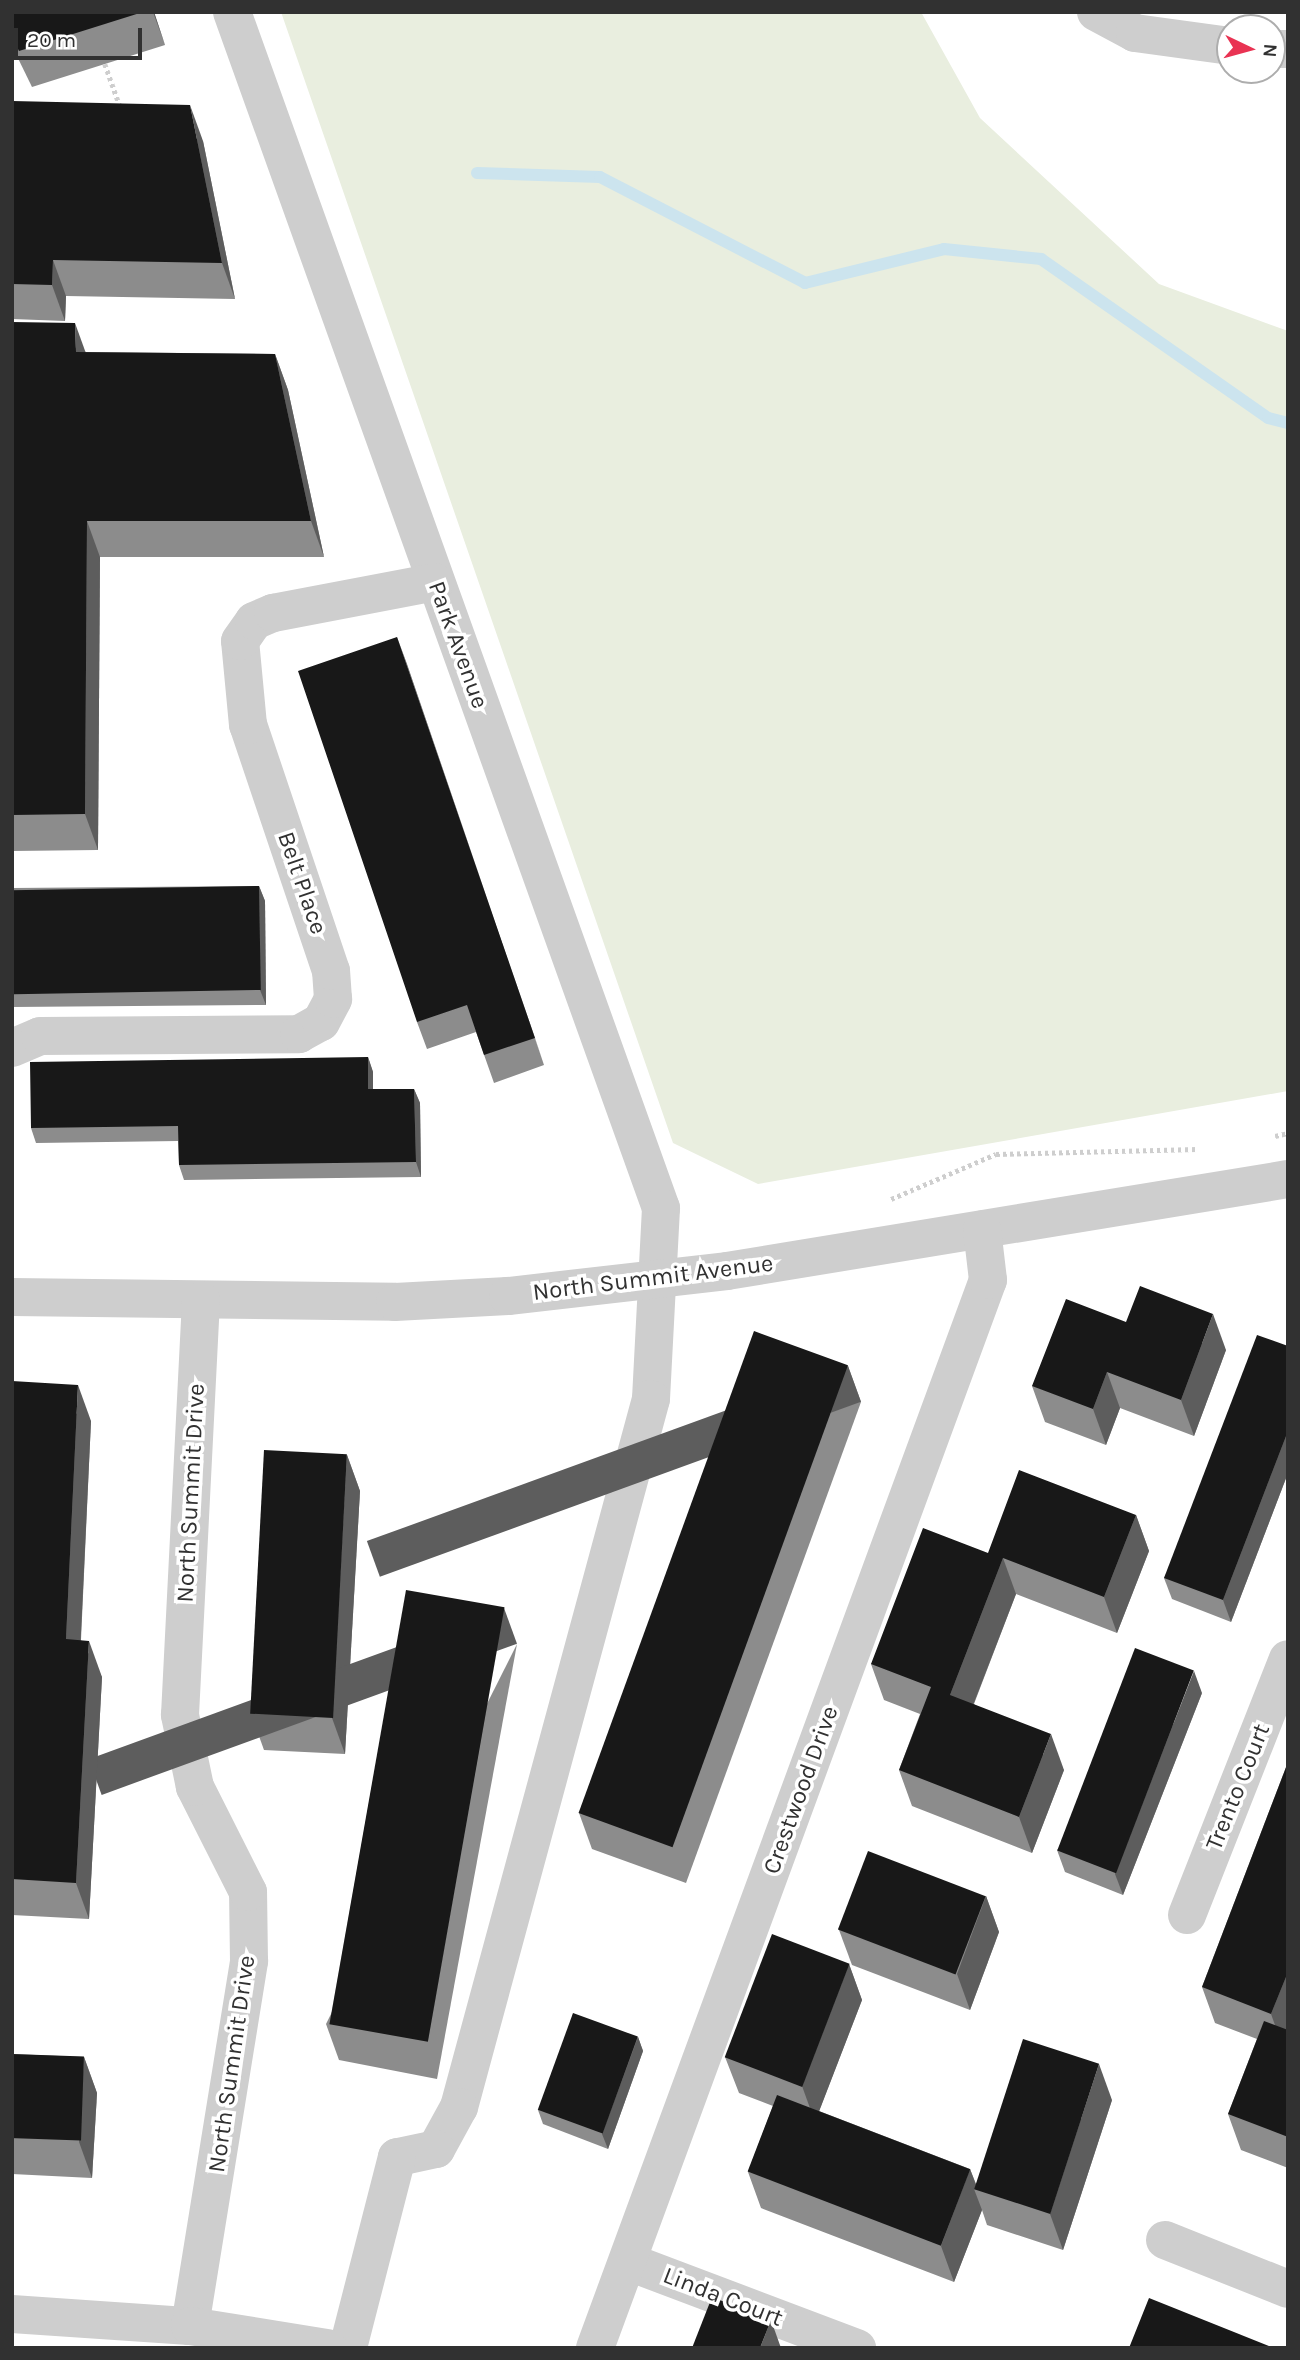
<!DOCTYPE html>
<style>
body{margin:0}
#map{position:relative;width:1300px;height:2360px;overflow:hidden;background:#fff;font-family:Karla,sans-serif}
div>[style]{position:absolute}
.green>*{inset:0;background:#e9eedf}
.stream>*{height:12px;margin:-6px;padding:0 6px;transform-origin:6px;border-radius:6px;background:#cce4ee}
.path>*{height:4.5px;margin-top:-2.25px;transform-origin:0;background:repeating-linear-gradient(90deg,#cecece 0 3.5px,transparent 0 7px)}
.minor>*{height:38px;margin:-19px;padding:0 19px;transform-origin:19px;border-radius:19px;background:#cecece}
.wall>*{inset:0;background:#8c8c8c}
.shaded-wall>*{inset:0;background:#5d5d5d;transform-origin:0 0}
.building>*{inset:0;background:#181818;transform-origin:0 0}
span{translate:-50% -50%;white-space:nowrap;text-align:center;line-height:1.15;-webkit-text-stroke:7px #fff;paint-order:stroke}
.street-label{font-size:24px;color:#313131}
.frame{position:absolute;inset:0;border:14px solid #313131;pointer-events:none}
.north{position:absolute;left:1216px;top:14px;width:70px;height:70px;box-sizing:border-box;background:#fff;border:2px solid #adadad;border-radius:50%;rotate:95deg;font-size:19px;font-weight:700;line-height:28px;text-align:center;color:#313131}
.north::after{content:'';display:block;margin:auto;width:24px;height:32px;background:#e93353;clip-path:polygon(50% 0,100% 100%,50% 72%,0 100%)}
.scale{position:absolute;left:14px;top:28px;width:128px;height:32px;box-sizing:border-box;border:4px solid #313131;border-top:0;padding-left:9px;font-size:21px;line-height:24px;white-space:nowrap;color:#313131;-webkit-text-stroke:5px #fff;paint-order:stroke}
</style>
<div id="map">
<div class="green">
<div style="clip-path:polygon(281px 12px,921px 12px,980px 118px,1159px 284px,1288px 331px,1288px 1091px,758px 1184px,673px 1143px)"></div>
</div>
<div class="stream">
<div style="left:477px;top:173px;width:123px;rotate:1.9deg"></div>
<div style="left:600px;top:177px;width:231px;rotate:27.3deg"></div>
<div style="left:805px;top:283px;width:143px;rotate:-13.7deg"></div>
<div style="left:944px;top:249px;width:98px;rotate:5.9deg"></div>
<div style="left:1041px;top:259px;width:277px;rotate:35deg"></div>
<div style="left:1268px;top:418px;width:21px;rotate:14deg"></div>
</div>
<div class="path">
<div style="left:105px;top:64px;width:48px;rotate:70.4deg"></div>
<div style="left:1275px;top:1136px;width:13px;rotate:-13deg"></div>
<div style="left:891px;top:1199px;width:114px;rotate:-23.2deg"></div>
<div style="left:996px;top:1154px;width:201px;rotate:-1.4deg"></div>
</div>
<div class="minor">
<div style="left:232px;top:12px;width:1271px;rotate:70.27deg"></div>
<div style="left:661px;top:1208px;width:191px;rotate:93deg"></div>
<div style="left:651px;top:1399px;width:734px;rotate:105.17deg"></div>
<div style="left:459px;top:2107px;width:48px;rotate:118.7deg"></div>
<div style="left:436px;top:2149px;width:40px;rotate:168deg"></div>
<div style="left:397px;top:2157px;width:197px;rotate:104.4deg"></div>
<div style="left:1096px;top:12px;width:44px;rotate:28.3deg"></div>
<div style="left:1135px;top:33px;width:96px;rotate:7.8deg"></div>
<div style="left:1272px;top:49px;width:16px"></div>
<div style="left:12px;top:1048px;width:30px;rotate:-23deg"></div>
<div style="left:40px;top:1036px;width:259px;rotate:-0.4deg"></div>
<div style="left:299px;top:1034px;width:25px;rotate:-29deg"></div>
<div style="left:321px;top:1022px;width:26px;rotate:-62deg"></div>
<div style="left:333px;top:999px;width:28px;rotate:-94deg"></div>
<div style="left:331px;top:971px;width:260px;rotate:-108.6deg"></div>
<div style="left:248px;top:725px;width:84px;rotate:-95.4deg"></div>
<div style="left:240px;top:641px;width:24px;rotate:-55deg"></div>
<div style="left:254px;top:621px;width:21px;rotate:-23deg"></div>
<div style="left:273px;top:613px;width:165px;rotate:-10.8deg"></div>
<div style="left:12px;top:1297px;width:383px;rotate:0.7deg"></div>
<div style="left:395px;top:1302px;width:113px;rotate:-3deg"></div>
<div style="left:508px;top:1296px;width:220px;rotate:-6.5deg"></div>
<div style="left:727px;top:1271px;width:568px;rotate:-9.31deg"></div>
<div style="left:1187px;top:1915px;width:275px;rotate:-68.5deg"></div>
<div style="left:1165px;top:2240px;width:132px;rotate:21.7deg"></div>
<div style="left:629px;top:2262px;width:244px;rotate:20.7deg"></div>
<div style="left:12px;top:2314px;width:178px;rotate:3.9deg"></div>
<div style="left:190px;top:2326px;width:370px;rotate:-80.8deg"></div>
<div style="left:249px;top:1961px;width:69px;rotate:-90.8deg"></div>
<div style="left:248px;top:1892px;width:118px;rotate:-116.8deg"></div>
<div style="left:195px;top:1787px;width:74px;rotate:-101.8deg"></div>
<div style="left:180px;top:1715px;width:415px;rotate:-87.1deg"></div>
<div style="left:190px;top:2326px;width:140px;rotate:9.1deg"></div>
<div style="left:595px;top:2348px;width:1138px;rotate:-69.8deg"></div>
<div style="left:988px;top:1280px;width:51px;rotate:-96.7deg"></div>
</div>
<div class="wall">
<div style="clip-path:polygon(12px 12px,154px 12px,165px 45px,32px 87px,12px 46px)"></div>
<div style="clip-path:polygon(12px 101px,203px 141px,235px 299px,66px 296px,65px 321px,12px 319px)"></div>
<div style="clip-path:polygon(12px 322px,86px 352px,275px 354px,288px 390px,324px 557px,100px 557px,98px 850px,12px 851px)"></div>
<div style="clip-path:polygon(397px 637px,544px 1065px,494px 1083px,476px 1032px,427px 1049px,417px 1022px)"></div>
<div style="clip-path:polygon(259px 886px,265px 901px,266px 1005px,12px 1007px,12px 888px)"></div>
<div style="clip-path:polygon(368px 1057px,373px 1072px,373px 1089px,414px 1089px,420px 1103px,421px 1177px,184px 1180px,179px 1165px,178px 1141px,36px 1143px,31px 1128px)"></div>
<div style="clip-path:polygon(1126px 1322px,1226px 1350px,1194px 1436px,1120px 1408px,1106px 1445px,1045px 1422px,1032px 1386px)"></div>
<div style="clip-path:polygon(1288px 1346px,1288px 1473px,1231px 1622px,1172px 1599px,1164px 1578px)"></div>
<div style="clip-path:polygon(848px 1366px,861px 1402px,686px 1883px,592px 1849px,579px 1813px)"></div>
<div style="clip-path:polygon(12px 1381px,91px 1421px,81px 1640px,102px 1677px,89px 1919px,12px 1915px)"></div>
<div style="clip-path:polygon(347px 1455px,360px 1491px,345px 1754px,264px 1750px,251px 1714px)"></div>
<div style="clip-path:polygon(1136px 1515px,1149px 1551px,1117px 1633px,1016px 1594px,974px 1704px,1064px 1770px,1032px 1853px,912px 1806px,899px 1770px,920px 1714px,884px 1700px,871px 1664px,988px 1553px)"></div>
<div style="clip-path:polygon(517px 1644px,437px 2079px,339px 2060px,326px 2024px)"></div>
<div style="clip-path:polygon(1202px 1693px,1123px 1895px,1065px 1872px,1057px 1850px)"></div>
<div style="clip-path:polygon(1288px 1762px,1288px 2168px,1241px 2150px,1228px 2114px,1257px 2039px,1215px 2023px,1202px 1987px)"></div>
<div style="clip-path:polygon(986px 1896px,999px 1932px,970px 2010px,852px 1965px,839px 1930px)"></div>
<div style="clip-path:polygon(849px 1964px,862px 2000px,819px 2111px,970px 2169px,976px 2184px,1112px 2100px,1063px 2250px,987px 2225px,982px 2210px,954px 2282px,761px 2208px,748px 2172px,773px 2106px,739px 2093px,725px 2057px)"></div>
<div style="clip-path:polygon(638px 2037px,643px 2051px,608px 2149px,543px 2124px,538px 2110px)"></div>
<div style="clip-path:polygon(12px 2054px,84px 2057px,97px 2093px,92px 2178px,12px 2174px)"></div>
</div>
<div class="shaded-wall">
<div style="clip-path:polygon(153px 12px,154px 12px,165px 45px)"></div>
<div style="clip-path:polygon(190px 105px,203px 141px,235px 299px,222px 263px)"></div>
<div style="clip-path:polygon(53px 260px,66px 296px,65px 321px,52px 285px)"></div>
<div style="clip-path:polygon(75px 323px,88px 359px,76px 352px)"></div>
<div style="clip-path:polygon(275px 354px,288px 390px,324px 557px,311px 521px)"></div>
<div style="clip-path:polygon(87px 521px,100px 557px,98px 850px,85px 814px)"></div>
<div style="clip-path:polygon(397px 637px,407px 664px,544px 1065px,535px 1038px)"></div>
<div style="clip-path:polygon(259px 886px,265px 901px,266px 1005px,260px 990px)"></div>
<div style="clip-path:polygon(368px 1057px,373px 1072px,373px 1104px,368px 1089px)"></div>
<div style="clip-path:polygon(414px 1089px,420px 1103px,421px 1177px,416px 1162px)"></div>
<div style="clip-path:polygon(1213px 1314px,1226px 1350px,1194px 1436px,1181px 1400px)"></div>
<div style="left:848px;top:1366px;width:38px;height:512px;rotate:70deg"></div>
<div style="clip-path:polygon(1107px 1372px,1120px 1408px,1106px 1445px,1093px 1409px)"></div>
<div style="clip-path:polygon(78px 1385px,91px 1421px,79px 1675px,66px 1639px)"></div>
<div style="clip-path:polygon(1288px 1431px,1288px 1473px,1231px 1622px,1223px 1600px)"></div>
<div style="clip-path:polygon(347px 1455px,360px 1491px,345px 1754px,332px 1718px)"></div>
<div style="clip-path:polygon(1136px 1515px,1149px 1551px,1117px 1633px,1104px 1597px)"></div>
<div style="clip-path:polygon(1003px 1558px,1016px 1594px,963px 1731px,950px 1695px)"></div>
<div style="left:504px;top:1608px;width:38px;height:442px;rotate:70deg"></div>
<div style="clip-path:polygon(89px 1641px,102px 1677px,89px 1919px,76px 1883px)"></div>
<div style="clip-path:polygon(1194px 1671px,1202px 1693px,1123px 1895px,1115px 1874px)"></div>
<div style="clip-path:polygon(1051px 1734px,1064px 1770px,1032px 1853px,1019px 1817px)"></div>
<div style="clip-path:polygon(986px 1896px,999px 1932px,970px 2010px,957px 1974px)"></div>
<div style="clip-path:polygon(849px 1964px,862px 2000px,815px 2122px,802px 2086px)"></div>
<div style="clip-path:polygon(1288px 1972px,1288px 2042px,1284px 2050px,1271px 2014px)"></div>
<div style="clip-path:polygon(638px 2037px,643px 2051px,608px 2149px,602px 2134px)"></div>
<div style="clip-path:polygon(84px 2057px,97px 2093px,92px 2178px,79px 2142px)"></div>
<div style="clip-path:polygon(1099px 2064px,1112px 2100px,1063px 2250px,1050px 2214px)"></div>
<div style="clip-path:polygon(970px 2169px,978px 2190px,974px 2189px,982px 2210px,954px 2282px,941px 2246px)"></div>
<div style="clip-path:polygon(771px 2320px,781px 2348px,760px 2348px)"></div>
</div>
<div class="building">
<div style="clip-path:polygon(12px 12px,143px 12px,19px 51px,12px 37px)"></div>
<div style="clip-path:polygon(12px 101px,190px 105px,222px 263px,53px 260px,52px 285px,12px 284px)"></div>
<div style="clip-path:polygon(12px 322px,75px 323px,76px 352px,275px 354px,311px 521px,87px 521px,85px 814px,12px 815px)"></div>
<div style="clip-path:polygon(397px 637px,535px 1038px,484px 1055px,467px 1005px,417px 1022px,298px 671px)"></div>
<div style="left:259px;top:886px;width:104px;height:247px;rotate:89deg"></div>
<div style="clip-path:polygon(368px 1057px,368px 1089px,414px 1089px,416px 1162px,179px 1165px,178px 1126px,31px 1128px,30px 1062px)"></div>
<div style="clip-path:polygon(1140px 1286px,1213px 1314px,1181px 1400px,1107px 1372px,1093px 1409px,1032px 1386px,1066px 1299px,1126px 1322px)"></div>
<div style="left:754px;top:1331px;width:100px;height:513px;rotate:20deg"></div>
<div style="clip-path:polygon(1257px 1335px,1288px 1346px,1288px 1431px,1223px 1600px,1164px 1578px)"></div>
<div style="clip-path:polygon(12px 1381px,78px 1385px,66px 1639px,89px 1641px,76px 1883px,12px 1879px)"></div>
<div style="left:264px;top:1450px;width:83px;height:264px;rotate:3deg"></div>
<div style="clip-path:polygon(1019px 1470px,1136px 1515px,1104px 1597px,1003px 1558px,950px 1695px,1051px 1734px,1019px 1817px,899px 1770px,931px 1687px,871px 1664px,923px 1528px,988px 1553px)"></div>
<div style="left:406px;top:1590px;width:100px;height:441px;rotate:10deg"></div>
<div style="left:1135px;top:1648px;width:63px;height:217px;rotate:21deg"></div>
<div style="clip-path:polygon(1288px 1762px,1288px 1972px,1271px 2014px,1202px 1987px)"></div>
<div style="left:868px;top:1851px;width:126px;height:84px;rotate:21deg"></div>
<div style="left:772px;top:1934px;width:83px;height:132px;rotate:21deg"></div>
<div style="left:573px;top:2013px;width:69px;height:103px;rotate:20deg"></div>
<div style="clip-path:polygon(1264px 2021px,1288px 2030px,1288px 2137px,1228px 2114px)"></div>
<div style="left:1023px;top:2039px;width:80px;height:158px;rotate:18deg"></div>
<div style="left:12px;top:2054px;width:72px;height:84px;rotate:2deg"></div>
<div style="left:777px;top:2095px;width:207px;height:82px;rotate:21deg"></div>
<div style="clip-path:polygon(712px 2297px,771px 2320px,760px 2348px,692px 2348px)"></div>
<div style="clip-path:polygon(1149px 2298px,1274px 2348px,1129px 2348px)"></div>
</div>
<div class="street-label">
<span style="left:458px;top:645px;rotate:70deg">Park Avenue</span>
<span style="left:302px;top:883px;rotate:71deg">Belt Place</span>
<span style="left:653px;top:1278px;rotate:-7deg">North Summit Avenue</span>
<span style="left:191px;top:1493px;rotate:-87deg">North Summit Drive</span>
<span style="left:1238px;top:1787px;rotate:-68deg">Trento Court</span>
<span style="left:801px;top:1790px;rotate:-70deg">Crestwood Drive</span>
<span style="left:232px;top:2064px;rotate:-82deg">North Summit Drive</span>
<span style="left:723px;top:2297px;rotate:21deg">Linda Court</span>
</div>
<div class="frame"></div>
<div class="north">N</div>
<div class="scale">20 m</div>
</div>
